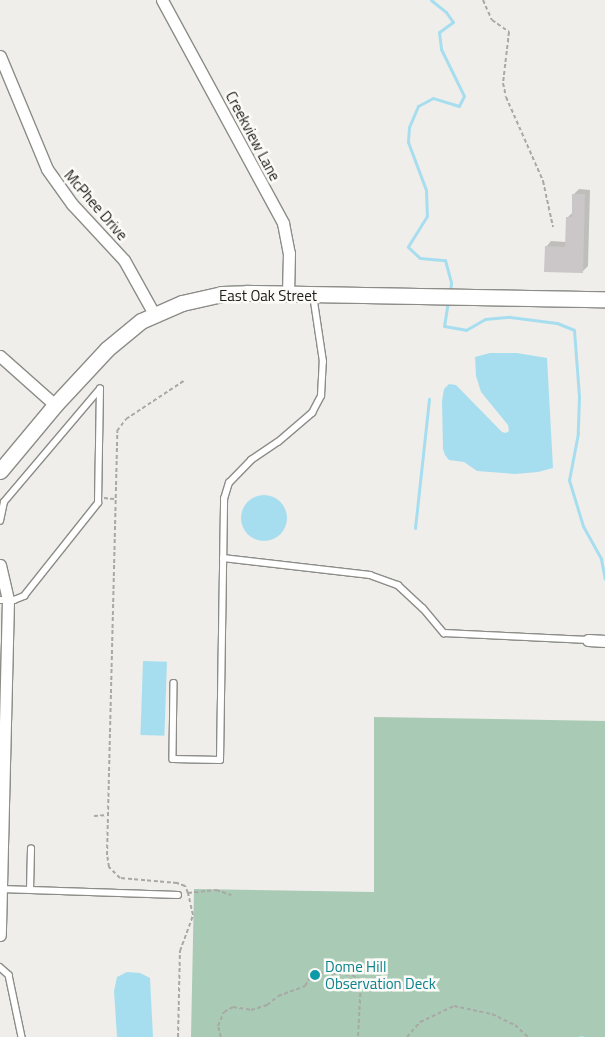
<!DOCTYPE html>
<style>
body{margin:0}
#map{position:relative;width:605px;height:1037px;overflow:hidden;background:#efeeea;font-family:"Titillium Web",sans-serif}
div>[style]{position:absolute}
.green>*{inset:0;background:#a9cab5}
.water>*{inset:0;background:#a7deef;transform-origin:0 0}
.round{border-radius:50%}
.shadow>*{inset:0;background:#0003}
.stream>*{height:3px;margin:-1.5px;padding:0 1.5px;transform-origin:1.5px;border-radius:1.5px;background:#a7deef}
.building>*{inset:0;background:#cbc6c8}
.path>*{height:2px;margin-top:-1px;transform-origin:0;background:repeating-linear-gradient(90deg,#a8a8a4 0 4px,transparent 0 6.5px)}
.roads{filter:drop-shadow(1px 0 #8c8c88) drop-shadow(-1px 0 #8c8c88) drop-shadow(0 1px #8c8c88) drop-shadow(0 -1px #8c8c88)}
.service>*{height:5.5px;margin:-2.75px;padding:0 2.75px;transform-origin:2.75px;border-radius:2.75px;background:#fff}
.minor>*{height:11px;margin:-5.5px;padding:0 5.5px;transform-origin:5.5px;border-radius:5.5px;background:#fff}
.tertiary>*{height:15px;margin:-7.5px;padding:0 7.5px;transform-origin:7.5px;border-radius:7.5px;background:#fff}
.dots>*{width:14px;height:14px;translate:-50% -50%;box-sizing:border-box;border:2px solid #fcfbf7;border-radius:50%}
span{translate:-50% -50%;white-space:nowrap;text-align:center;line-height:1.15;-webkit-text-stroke:5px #fcfbf7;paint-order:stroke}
.street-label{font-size:15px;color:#20201e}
.culture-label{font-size:15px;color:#0d838f}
.left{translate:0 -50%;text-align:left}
</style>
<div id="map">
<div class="green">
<div style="clip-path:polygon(374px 717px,605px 721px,605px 1037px,191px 1037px,194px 889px,374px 892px)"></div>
</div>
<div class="water">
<div style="clip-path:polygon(490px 353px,517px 353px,547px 358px,553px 468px,538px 472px,515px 474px,477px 471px,464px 462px,449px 460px,445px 455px,443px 449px,442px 401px,444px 389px,449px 384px,456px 385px,502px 432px,506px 433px,509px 431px,508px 425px,481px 392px,476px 376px,475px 357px)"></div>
<div class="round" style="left:241px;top:495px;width:46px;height:46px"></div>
<div style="left:143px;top:661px;width:24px;height:74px;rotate:2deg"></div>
<div style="clip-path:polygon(127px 972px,140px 973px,150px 978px,153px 1037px,117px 1037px,114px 991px,117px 977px)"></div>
</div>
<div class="shadow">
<div style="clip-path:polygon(579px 189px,590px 190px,588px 266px,583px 271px,546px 247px,551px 241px,566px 242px,567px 218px,573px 212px,574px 194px)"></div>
</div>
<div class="stream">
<div style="left:431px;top:0;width:19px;rotate:39deg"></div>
<div style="left:446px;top:12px;width:12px;rotate:55deg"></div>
<div style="left:453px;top:22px;width:17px;rotate:144deg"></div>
<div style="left:439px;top:32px;width:17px;rotate:83deg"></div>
<div style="left:441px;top:49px;width:52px;rotate:63.9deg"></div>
<div style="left:464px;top:96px;width:11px;rotate:117deg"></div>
<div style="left:459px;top:106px;width:27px;rotate:-163deg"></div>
<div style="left:433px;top:98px;width:17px;rotate:152deg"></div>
<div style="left:418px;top:106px;width:23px;rotate:113deg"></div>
<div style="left:409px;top:127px;width:15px;rotate:94deg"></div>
<div style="left:408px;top:142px;width:51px;rotate:69.4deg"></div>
<div style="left:426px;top:190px;width:26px;rotate:88deg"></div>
<div style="left:427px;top:216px;width:36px;rotate:122deg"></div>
<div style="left:408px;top:247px;width:16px;rotate:43deg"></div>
<div style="left:420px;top:258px;width:25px;rotate:5deg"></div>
<div style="left:445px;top:260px;width:24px;rotate:75deg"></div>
<div style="left:451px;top:283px;width:10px;rotate:96deg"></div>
<div style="left:448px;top:301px;width:25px;rotate:99deg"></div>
<div style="left:444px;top:326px;width:22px;rotate:10deg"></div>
<div style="left:466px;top:330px;width:22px;rotate:-30deg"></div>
<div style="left:485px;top:319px;width:25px;rotate:-5deg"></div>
<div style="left:510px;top:317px;width:47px;rotate:7.3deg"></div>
<div style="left:557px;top:323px;width:18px;rotate:22deg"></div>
<div style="left:574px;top:330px;width:67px;rotate:85.7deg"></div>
<div style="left:579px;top:397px;width:36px;rotate:92deg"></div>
<div style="left:578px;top:433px;width:48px;rotate:100.8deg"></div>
<div style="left:569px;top:480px;width:48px;rotate:73.1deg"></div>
<div style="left:583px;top:526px;width:38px;rotate:61deg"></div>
<div style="left:601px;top:559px;width:20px;rotate:79deg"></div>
<div style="left:415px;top:528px;width:130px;rotate:-83.8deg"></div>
<div style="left:580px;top:1037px;width:2px"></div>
</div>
<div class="building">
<div style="clip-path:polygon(572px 194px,585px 194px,583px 273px,544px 272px,545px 246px,565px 247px,566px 217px,572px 217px)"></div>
</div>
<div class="path">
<div style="left:483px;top:0;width:22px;rotate:66deg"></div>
<div style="left:492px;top:20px;width:21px;rotate:35deg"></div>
<div style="left:509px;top:32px;width:51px;rotate:96.7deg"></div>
<div style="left:503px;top:83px;width:14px;rotate:78deg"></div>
<div style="left:506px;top:97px;width:92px;rotate:66.2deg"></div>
<div style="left:543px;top:181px;width:47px;rotate:77.7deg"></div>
<div style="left:104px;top:498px;width:10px;rotate:6deg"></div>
<div style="left:94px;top:816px;width:14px;rotate:-4deg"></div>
<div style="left:188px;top:893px;width:28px;rotate:-6deg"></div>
<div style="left:216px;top:890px;width:16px;rotate:18deg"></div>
<div style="left:178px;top:1037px;width:86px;rotate:-88.7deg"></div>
<div style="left:180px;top:951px;width:38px;rotate:-70deg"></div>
<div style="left:193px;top:915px;width:23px;rotate:-103deg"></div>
<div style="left:188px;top:893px;width:8px;rotate:-113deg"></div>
<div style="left:185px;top:886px;width:9px;rotate:-159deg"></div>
<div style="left:177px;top:883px;width:57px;rotate:-175deg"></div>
<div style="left:120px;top:878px;width:16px;rotate:-135deg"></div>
<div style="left:109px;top:867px;width:12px;rotate:-99deg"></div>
<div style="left:107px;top:855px;width:424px;rotate:-88.6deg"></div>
<div style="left:117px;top:431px;width:15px;rotate:-53deg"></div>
<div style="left:126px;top:419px;width:71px;rotate:-33.5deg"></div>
<div style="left:221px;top:1037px;width:11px;rotate:-105deg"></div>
<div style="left:218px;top:1026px;width:15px;rotate:-67deg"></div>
<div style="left:224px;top:1012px;width:10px;rotate:-29deg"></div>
<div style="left:233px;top:1007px;width:18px;rotate:9deg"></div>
<div style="left:251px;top:1010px;width:17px;rotate:-17deg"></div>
<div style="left:267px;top:1005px;width:14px;rotate:-39deg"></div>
<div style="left:278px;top:996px;width:29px;rotate:-20deg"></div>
<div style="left:305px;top:986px;width:16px;rotate:-60deg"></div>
<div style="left:313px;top:972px;width:39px;rotate:4deg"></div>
<div style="left:352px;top:975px;width:10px;rotate:29deg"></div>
<div style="left:361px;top:980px;width:57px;rotate:93deg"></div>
<div style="left:407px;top:1037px;width:20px;rotate:-49deg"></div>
<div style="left:420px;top:1022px;width:38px;rotate:-25deg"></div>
<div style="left:454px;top:1006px;width:39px;rotate:12deg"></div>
<div style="left:492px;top:1014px;width:25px;rotate:26deg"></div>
<div style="left:515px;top:1025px;width:18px;rotate:43deg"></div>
</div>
<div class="roads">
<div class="service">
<div style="left:0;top:521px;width:19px;rotate:-78deg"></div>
<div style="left:4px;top:502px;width:148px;rotate:-49.7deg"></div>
<div style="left:223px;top:558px;width:148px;rotate:6.6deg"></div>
<div style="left:370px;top:575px;width:30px;rotate:20deg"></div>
<div style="left:398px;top:585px;width:34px;rotate:43deg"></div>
<div style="left:423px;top:608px;width:33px;rotate:50deg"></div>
<div style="left:444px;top:633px;width:144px;rotate:2.8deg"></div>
<div style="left:0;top:600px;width:14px"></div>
<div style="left:14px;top:600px;width:11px;rotate:-22deg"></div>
<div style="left:24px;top:596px;width:119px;rotate:-51.5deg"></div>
<div style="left:98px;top:503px;width:114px;rotate:-89deg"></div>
<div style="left:174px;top:683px;width:76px;rotate:90.8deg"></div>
<div style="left:173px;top:759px;width:47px;rotate:1.2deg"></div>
<div style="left:220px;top:760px;width:261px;rotate:-89.1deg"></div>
<div style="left:224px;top:499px;width:17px;rotate:-73deg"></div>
<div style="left:229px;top:483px;width:32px;rotate:-46deg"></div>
<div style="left:251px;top:460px;width:32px;rotate:-34deg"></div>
<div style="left:278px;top:442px;width:45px;rotate:-40.5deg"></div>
<div style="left:312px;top:413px;width:19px;rotate:-62deg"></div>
<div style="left:321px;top:396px;width:34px;rotate:-87deg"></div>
<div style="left:323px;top:362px;width:68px;rotate:-98.5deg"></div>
<div style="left:1px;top:889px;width:177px;rotate:1.9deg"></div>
<div style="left:30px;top:890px;width:41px;rotate:-88.6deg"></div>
<div style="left:0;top:967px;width:12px;rotate:42deg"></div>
<div style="left:9px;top:975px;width:63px;rotate:78.2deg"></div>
</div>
<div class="minor">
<div style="left:162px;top:0;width:254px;rotate:61.5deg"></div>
<div style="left:283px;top:223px;width:31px;rotate:79deg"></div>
<div style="left:289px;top:253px;width:42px;rotate:91.4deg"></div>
<div style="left:0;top:56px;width:122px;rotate:67.4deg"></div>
<div style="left:47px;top:169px;width:43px;rotate:54.5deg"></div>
<div style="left:72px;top:204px;width:76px;rotate:47.1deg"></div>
<div style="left:124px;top:260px;width:62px;rotate:60.9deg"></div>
<div style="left:0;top:356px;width:74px;rotate:41.7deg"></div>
<div style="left:0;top:565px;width:36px;rotate:77deg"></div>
<div style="left:8px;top:600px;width:335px;rotate:91.4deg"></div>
<div style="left:588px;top:640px;width:17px;rotate:3deg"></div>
</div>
<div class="tertiary">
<div style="left:0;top:471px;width:86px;rotate:-50.2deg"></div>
<div style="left:55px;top:405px;width:76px;rotate:-47.1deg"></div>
<div style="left:107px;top:349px;width:44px;rotate:-39.5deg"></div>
<div style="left:141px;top:321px;width:45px;rotate:-23.7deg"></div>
<div style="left:182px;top:303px;width:41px;rotate:-12.7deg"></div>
<div style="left:222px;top:294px;width:25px;rotate:-2deg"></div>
<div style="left:247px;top:293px;width:358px;rotate:1deg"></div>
</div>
</div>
<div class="dots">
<div style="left:315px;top:975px;background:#0f9aa8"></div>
</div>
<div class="street-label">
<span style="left:253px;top:136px;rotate:62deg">Creekview Lane</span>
<span style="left:96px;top:205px;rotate:49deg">McPhee Drive</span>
<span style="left:268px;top:296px">East Oak Street</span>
</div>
<div class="culture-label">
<span class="left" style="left:325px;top:975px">Dome Hill<br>Observation Deck</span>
</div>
</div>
